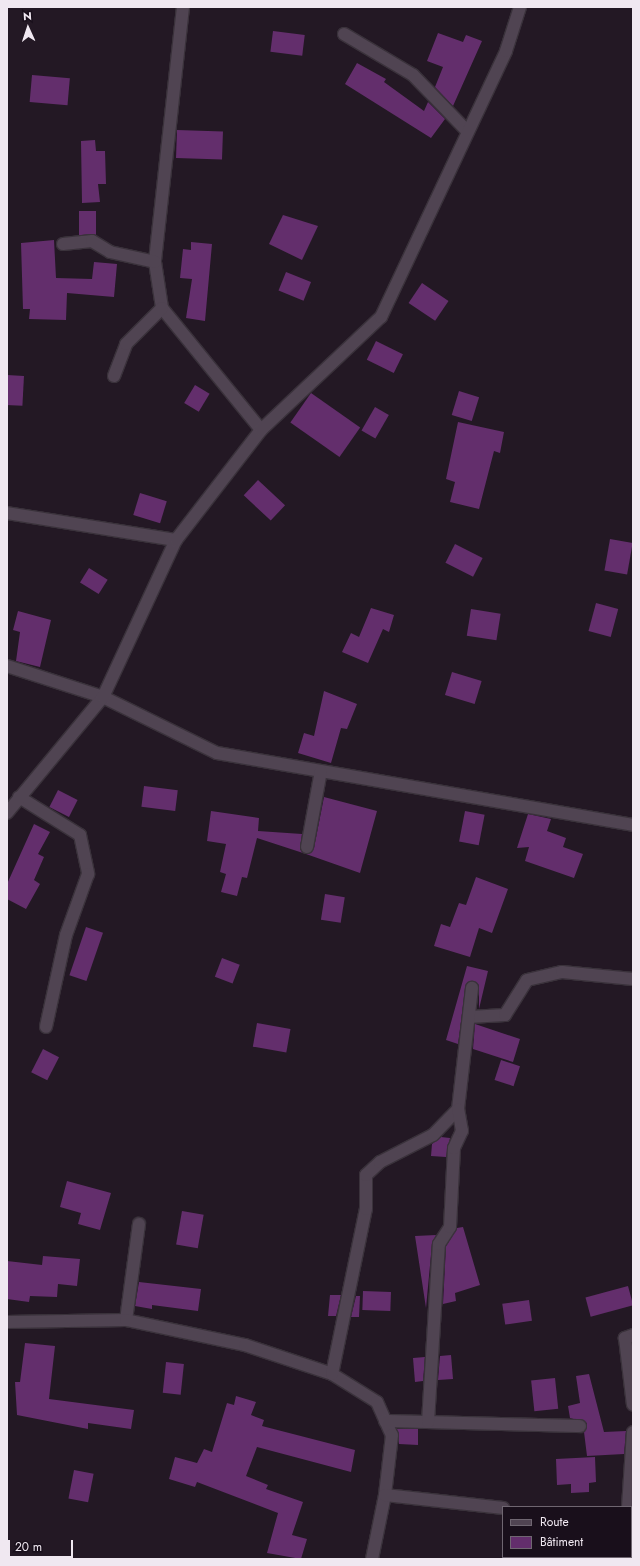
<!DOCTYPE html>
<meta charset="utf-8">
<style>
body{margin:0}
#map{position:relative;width:640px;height:1566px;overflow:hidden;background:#231824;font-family:Jost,sans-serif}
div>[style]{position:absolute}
.building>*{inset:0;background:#632e6c;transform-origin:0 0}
.roads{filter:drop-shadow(1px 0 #3a323b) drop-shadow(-1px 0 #3a323b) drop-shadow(0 1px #3a323b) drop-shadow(0 -1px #3a323b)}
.minor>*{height:12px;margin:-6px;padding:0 6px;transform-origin:6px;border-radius:6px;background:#504452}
span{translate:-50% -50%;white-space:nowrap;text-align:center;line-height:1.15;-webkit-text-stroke:3px #190f1b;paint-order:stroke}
.frame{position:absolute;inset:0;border:8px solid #f0e8f1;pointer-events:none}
.legend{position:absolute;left:502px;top:1506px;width:130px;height:52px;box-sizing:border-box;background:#190f1b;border:1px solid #6f6671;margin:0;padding:5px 7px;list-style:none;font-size:12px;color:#f0e8f1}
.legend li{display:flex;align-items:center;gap:8px;height:20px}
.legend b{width:20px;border:1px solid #6f6671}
.north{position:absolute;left:8px;top:8px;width:40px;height:40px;-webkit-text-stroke:3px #190f1b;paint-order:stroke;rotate:357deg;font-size:11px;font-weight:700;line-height:16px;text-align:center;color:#f0e8f1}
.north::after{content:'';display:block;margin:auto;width:14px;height:18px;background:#f0e8f1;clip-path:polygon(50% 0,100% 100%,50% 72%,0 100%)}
.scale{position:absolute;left:8px;top:1540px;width:65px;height:18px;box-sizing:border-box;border:2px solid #f0e8f1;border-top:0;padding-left:5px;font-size:12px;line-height:14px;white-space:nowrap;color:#f0e8f1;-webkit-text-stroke:3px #190f1b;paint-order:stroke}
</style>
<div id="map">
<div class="building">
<div style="left:273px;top:31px;width:32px;height:21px;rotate:7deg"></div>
<div style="clip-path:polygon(438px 33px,463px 42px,466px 35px,482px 41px,453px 106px,435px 87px,443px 67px,427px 61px)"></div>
<div style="clip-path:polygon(357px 63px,386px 79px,384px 82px,424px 111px,428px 102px,445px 119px,431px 138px,345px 84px)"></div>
<div style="left:32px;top:75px;width:38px;height:27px;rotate:5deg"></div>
<div style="left:177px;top:130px;width:46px;height:28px;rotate:2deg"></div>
<div style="clip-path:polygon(95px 140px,96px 151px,105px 151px,106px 184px,98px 184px,100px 202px,82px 203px,81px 141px)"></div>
<div style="left:79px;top:211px;width:17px;height:24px"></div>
<div style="clip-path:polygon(283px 215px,318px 226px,302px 260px,269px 244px)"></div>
<div style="clip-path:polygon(54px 240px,56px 278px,92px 279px,94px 262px,117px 264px,114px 297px,67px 293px,66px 320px,29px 319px,30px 309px,23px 309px,21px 243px)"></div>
<div style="clip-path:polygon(191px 242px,212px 244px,205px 321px,186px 318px,192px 279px,180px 278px,183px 249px,191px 250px)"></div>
<div style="left:286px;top:272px;width:27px;height:20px;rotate:22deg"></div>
<div style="left:422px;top:283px;width:32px;height:24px;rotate:34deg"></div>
<div style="left:376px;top:341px;width:30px;height:21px;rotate:26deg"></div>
<div style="left:7px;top:375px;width:17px;height:30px;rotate:3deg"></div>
<div style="left:195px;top:385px;width:17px;height:21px;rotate:31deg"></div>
<div style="left:459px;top:391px;width:21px;height:25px;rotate:17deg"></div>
<div style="left:311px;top:393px;width:60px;height:36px;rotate:35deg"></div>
<div style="left:375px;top:407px;width:16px;height:27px;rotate:30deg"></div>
<div style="clip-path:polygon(458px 422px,504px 432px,500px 453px,494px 451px,479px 509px,450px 502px,455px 482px,446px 479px)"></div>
<div style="left:258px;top:480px;width:37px;height:21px;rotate:43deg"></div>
<div style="left:140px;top:493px;width:28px;height:23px;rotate:17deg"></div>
<div style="left:610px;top:539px;width:23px;height:32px;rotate:10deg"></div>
<div style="left:455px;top:544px;width:31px;height:21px;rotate:27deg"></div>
<div style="left:89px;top:568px;width:22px;height:17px;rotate:32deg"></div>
<div style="left:596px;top:603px;width:23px;height:29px;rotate:15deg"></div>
<div style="clip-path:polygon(371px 608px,394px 615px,389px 632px,383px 629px,368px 663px,342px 652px,351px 633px,359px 637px)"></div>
<div style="left:471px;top:609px;width:30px;height:27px;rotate:9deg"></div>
<div style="clip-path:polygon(18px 611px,51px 620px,40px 667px,16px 661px,20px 632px,13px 630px)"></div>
<div style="left:452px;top:672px;width:31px;height:24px;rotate:17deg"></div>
<div style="clip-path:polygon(324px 691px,357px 704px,347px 729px,341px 728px,331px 763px,298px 753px,304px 733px,314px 736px)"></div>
<div style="left:144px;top:786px;width:34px;height:21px;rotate:7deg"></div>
<div style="left:58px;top:790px;width:22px;height:19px;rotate:27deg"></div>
<div style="clip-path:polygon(324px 797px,377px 811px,360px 873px,306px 854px,314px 848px)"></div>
<div style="clip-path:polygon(211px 811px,259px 818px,258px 831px,302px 834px,300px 849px,303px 853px,257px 838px,247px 878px,242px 877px,237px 896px,221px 892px,226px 874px,220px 872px,226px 844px,207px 841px)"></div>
<div style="left:465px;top:811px;width:20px;height:31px;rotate:11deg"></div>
<div style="clip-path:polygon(528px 814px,551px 819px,547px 831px,566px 838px,563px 847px,583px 854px,574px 878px,525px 861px,529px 847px,517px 848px)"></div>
<div style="clip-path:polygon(34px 824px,50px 832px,38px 854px,44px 857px,34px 880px,40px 884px,26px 909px,7px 899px,7px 884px)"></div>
<div style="clip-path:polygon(476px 877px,508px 889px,492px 933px,479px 928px,470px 957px,434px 946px,441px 924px,450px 927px,459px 903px,466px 905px)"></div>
<div style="left:325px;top:894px;width:20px;height:26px;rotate:9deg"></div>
<div style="left:86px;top:927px;width:18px;height:51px;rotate:19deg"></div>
<div style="left:222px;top:958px;width:19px;height:20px;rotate:21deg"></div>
<div style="clip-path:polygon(467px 966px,488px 971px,479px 1009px,479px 985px,472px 981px,466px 984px,458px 1044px,446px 1040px)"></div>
<div style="left:257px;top:1023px;width:34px;height:24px;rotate:10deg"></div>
<div style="clip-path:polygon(475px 1024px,520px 1039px,513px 1062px,473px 1049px)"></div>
<div style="left:43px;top:1049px;width:18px;height:26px;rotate:27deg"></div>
<div style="left:501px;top:1060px;width:20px;height:21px;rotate:18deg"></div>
<div style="clip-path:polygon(441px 1137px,450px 1138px,446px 1157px,431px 1156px,432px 1144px)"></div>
<div style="clip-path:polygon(67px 1181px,111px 1193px,100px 1230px,78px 1224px,81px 1213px,60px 1207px)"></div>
<div style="left:182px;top:1211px;width:22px;height:34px;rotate:10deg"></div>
<div style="clip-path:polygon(463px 1227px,480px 1285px,455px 1293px,456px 1301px,443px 1304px,446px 1246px,457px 1228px)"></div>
<div style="clip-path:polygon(436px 1235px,432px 1244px,426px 1308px,415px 1236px)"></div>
<div style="clip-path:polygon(43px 1256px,80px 1259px,77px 1286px,58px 1284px,57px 1297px,30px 1296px,29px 1302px,7px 1299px,7px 1261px,42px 1265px)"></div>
<div style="clip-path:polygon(139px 1282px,201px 1289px,198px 1311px,152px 1305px,152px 1309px,135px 1306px)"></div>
<div style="left:628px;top:1286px;width:20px;height:44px;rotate:75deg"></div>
<div style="left:363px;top:1291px;width:28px;height:19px;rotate:2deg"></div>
<div style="clip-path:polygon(330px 1295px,341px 1295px,336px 1316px,328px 1316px)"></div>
<div style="clip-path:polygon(356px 1296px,360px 1296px,359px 1317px,351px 1317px)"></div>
<div style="left:529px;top:1300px;width:21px;height:27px;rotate:82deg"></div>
<div style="clip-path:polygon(25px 1343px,55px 1346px,49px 1399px,134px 1410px,131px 1429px,88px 1423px,88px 1429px,17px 1415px,15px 1382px,20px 1382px)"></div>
<div style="clip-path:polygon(451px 1355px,453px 1379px,438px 1380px,440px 1356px)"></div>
<div style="clip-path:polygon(425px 1357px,423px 1381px,415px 1382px,413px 1358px)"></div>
<div style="left:166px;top:1362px;width:18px;height:31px;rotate:6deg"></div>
<div style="clip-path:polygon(589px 1374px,604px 1432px,626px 1431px,624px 1454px,587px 1456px,584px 1432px,587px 1423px,570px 1418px,568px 1406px,580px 1403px,576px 1376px)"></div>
<div style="left:555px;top:1378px;width:31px;height:24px;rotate:84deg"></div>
<div style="clip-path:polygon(236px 1396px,256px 1402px,251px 1415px,264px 1420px,262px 1426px,355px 1450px,351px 1472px,257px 1447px,246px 1476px,268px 1485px,266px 1489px,303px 1502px,292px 1535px,307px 1539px,301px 1559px,267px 1553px,278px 1513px,197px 1482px,195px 1487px,169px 1479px,175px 1457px,197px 1463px,204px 1449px,212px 1452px,227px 1403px,234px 1405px)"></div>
<div style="clip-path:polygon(397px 1429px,418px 1429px,418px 1445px,399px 1444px)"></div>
<div style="clip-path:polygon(595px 1457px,596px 1482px,589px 1483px,589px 1492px,571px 1493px,571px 1484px,557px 1485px,556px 1459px)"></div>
<div style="left:74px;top:1470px;width:20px;height:29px;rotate:11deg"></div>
</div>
<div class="roads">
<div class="minor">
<div style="left:183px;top:7px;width:257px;rotate:96.3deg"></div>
<div style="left:155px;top:262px;width:47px;rotate:81.3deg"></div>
<div style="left:162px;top:308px;width:157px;rotate:50.9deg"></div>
<div style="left:344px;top:34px;width:80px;rotate:30.7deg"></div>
<div style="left:413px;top:75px;width:79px;rotate:46deg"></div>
<div style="left:63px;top:244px;width:29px;rotate:-6deg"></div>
<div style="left:92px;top:241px;width:21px;rotate:31deg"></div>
<div style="left:110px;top:252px;width:46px;rotate:12.5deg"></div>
<div style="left:114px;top:376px;width:34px;rotate:-69deg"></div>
<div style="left:126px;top:344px;width:51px;rotate:-45deg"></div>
<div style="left:7px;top:513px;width:171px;rotate:9.1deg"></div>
<div style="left:7px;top:666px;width:101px;rotate:17.9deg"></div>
<div style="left:103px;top:697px;width:127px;rotate:26.2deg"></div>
<div style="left:217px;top:753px;width:422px;rotate:9.8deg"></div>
<div style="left:19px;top:797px;width:72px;rotate:31.9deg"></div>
<div style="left:80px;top:835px;width:40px;rotate:78deg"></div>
<div style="left:88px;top:874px;width:65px;rotate:109.8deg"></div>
<div style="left:66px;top:935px;width:94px;rotate:102.3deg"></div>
<div style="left:7px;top:813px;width:151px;rotate:-50.4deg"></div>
<div style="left:103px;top:697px;width:173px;rotate:-65.1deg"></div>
<div style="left:176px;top:540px;width:139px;rotate:-52.3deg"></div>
<div style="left:261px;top:430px;width:165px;rotate:-43.3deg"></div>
<div style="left:381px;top:317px;width:294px;rotate:-64.8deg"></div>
<div style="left:506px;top:51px;width:46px;rotate:-72.3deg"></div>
<div style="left:307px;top:847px;width:77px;rotate:-79.6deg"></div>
<div style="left:469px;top:1017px;width:36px;rotate:-3deg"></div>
<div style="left:505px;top:1015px;width:41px;rotate:-57.8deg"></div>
<div style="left:527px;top:980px;width:36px;rotate:-13deg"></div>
<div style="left:562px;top:972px;width:71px;rotate:5.6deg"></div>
<div style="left:126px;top:1320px;width:97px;rotate:-82.3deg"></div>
<div style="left:7px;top:1322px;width:119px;rotate:-1deg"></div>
<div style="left:126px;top:1320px;width:122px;rotate:11.9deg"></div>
<div style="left:245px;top:1345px;width:92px;rotate:18.4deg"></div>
<div style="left:332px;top:1374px;width:53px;rotate:31.9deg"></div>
<div style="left:377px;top:1402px;width:36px;rotate:66deg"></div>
<div style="left:392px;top:1435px;width:60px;rotate:96.7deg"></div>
<div style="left:385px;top:1495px;width:65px;rotate:101.5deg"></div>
<div style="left:633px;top:1335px;width:9px;rotate:159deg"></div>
<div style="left:625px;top:1338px;width:67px;rotate:83.2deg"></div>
<div style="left:332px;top:1374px;width:168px;rotate:-78.4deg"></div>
<div style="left:366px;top:1209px;width:34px;rotate:-90deg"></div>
<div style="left:366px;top:1175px;width:19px;rotate:-43deg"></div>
<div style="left:380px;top:1162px;width:59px;rotate:-27deg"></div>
<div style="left:433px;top:1135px;width:36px;rotate:-46deg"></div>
<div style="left:458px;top:1109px;width:122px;rotate:-83.4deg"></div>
<div style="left:385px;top:1421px;width:195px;rotate:1.5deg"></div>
<div style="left:428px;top:1422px;width:178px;rotate:-86.5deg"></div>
<div style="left:439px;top:1244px;width:20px;rotate:-57deg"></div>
<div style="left:450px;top:1227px;width:79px;rotate:-87.1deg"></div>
<div style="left:454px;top:1148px;width:19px;rotate:-65deg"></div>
<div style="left:462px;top:1131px;width:22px;rotate:-100deg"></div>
<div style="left:385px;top:1495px;width:119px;rotate:6.3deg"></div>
<div style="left:628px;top:1507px;width:75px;rotate:-86.2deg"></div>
<div style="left:631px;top:1522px;width:2px;rotate:27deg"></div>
<div style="left:592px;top:1559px;width:2px;rotate:-63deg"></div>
</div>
</div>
<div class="frame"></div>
<ul class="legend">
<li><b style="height:5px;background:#504452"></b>Route</li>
<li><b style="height:11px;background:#632e6c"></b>Bâtiment</li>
</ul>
<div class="north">N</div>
<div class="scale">20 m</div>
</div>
